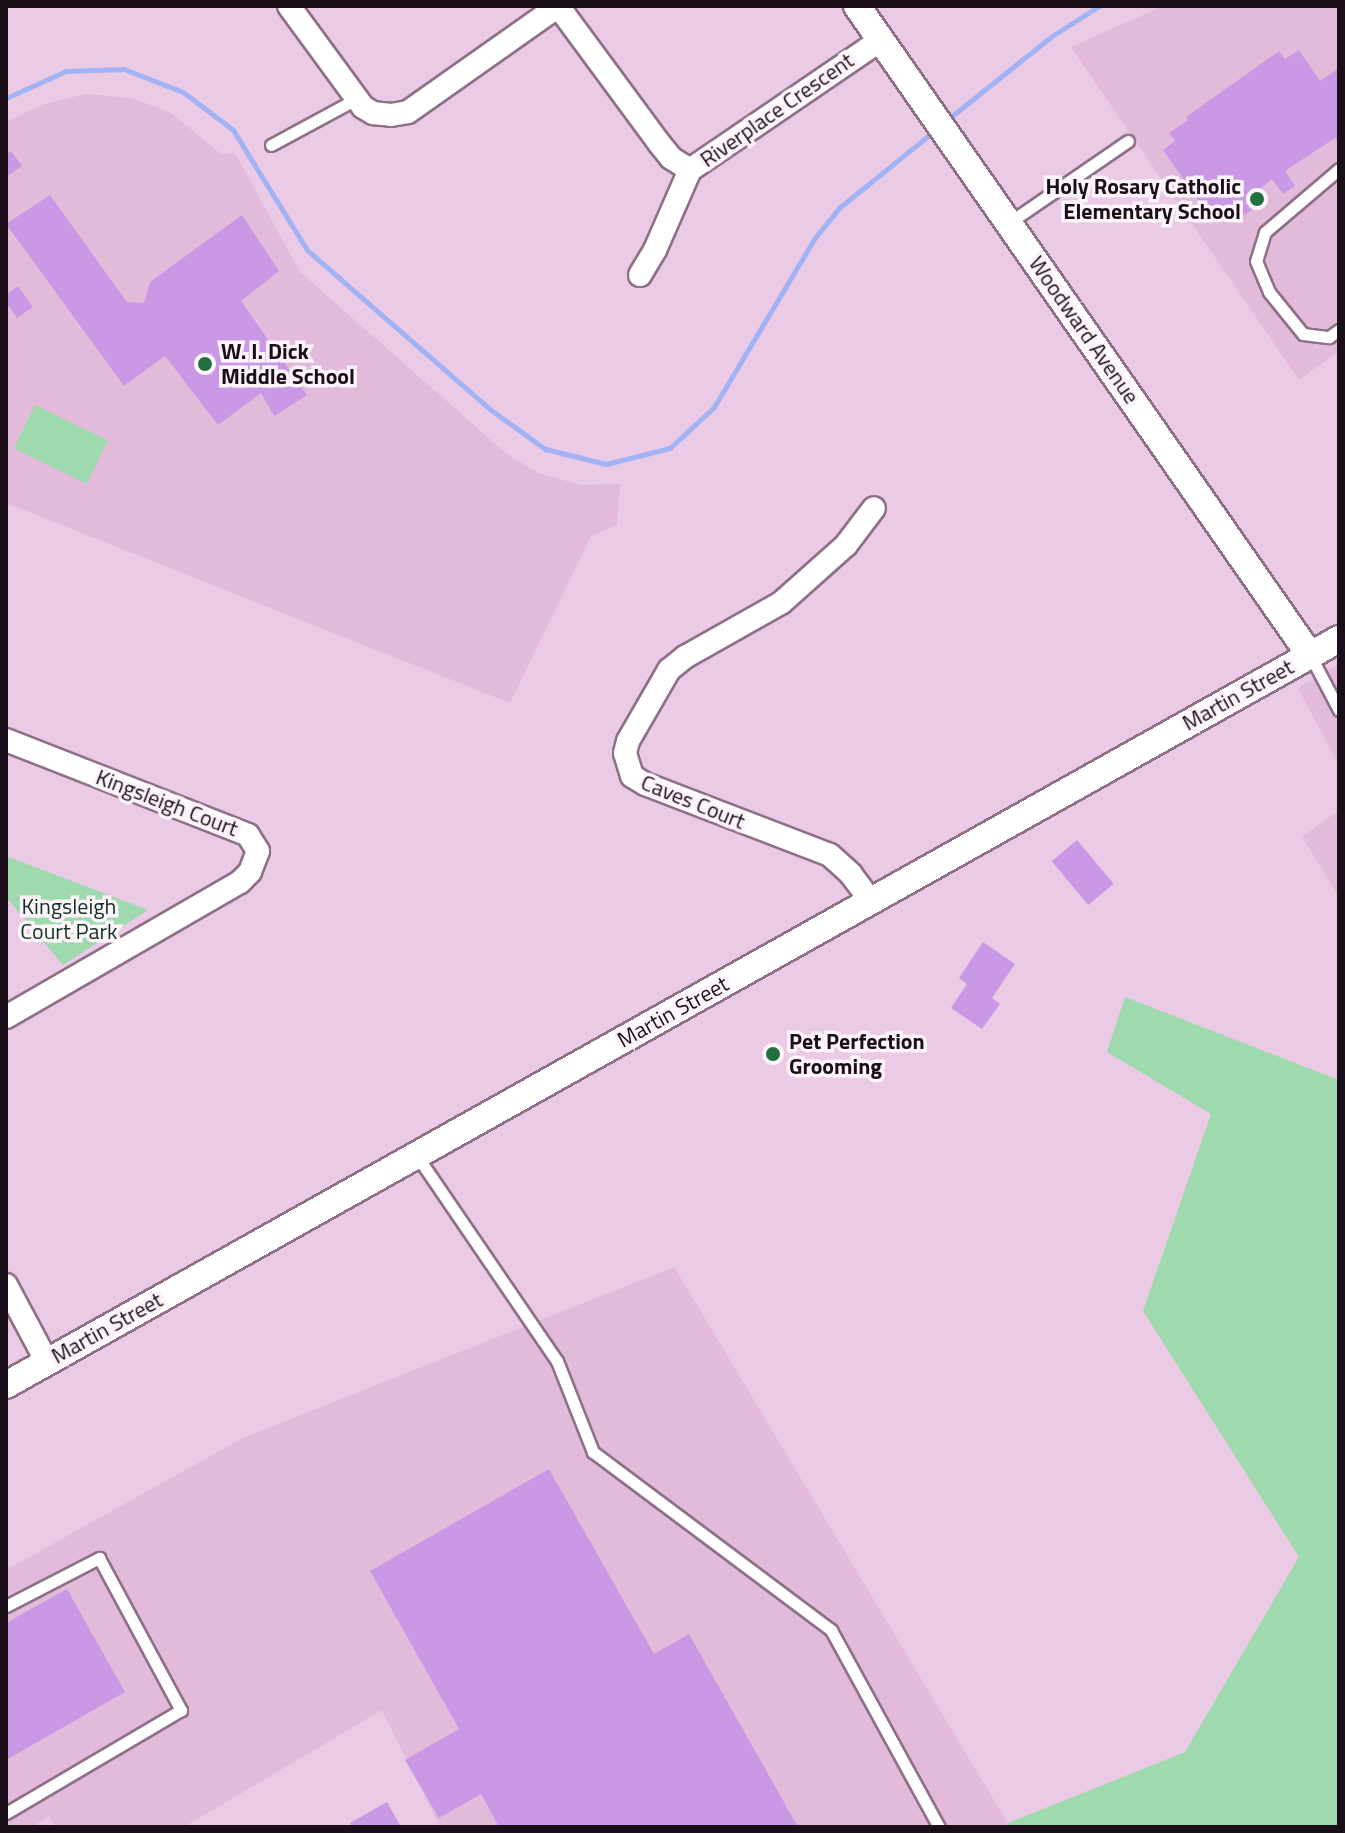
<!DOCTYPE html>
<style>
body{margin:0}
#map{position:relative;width:1345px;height:1833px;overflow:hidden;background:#ebcae5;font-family:"Titillium Web",sans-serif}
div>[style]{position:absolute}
.built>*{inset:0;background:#e2bbdb}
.green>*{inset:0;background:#9fd9ae;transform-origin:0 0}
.stream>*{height:5px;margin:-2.5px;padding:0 2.5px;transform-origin:2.5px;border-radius:2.5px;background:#a2b3f4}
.building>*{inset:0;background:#ca99e6;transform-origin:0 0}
.roads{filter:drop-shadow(2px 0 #8e7189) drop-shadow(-2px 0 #8e7189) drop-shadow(0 2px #8e7189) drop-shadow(0 -2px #8e7189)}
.service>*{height:11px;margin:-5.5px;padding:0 5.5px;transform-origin:5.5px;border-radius:5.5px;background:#fff}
.minor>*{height:22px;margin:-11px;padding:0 11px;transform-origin:11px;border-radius:11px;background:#fff}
.tertiary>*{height:26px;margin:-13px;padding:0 13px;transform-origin:13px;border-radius:13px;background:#fff}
.dots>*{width:22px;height:22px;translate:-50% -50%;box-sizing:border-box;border:4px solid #fdf3fb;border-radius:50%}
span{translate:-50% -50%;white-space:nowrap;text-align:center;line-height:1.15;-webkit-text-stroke:7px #fdf3fb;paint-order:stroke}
.street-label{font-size:22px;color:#1a0f19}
.poi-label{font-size:22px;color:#1a0f19;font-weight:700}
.right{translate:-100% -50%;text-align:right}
.left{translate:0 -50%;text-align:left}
.park-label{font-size:22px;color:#0f341c}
.frame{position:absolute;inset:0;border:8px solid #1a0f19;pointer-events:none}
</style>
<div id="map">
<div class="built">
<div style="clip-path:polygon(1163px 6px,1339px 6px,1339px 351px,1299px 380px,1071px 47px)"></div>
<div style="clip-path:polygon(86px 94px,132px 98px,171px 113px,221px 154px,235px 153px,300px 272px,508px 455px,539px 473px,581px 485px,620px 484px,617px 525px,591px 536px,510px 703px,6px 503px,6px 122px,44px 104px)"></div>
<div style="clip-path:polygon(1339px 664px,1339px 765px,1298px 688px)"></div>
<div style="clip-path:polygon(1339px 810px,1339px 897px,1302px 837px)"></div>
<div style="clip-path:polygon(674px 1267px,1010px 1827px,440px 1827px,382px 1710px,184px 1827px,55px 1827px,49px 1816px,32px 1827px,6px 1827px,6px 1570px,243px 1438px)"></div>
</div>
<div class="green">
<div style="left:35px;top:405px;width:81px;height:48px;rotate:26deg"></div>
<div style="clip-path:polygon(6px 856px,148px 910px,63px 965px,6px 897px)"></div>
<div style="clip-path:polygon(1125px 997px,1339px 1080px,1339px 1827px,1010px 1827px,1008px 1823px,1185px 1752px,1299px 1557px,1143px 1311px,1211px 1114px,1107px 1052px)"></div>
</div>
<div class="stream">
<div style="left:6px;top:98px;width:66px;rotate:-24.2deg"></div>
<div style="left:66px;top:71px;width:58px;rotate:-2deg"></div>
<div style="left:124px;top:69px;width:63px;rotate:21.3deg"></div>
<div style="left:183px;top:92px;width:63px;rotate:37.2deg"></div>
<div style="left:233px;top:130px;width:141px;rotate:58.3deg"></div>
<div style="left:307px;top:250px;width:244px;rotate:41deg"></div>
<div style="left:491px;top:410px;width:67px;rotate:35.8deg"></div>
<div style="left:545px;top:449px;width:63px;rotate:13.8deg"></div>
<div style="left:606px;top:464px;width:66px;rotate:-14deg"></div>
<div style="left:670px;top:448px;width:60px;rotate:-43deg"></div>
<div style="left:714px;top:407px;width:196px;rotate:-59.2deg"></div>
<div style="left:814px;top:239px;width:40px;rotate:-51deg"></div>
<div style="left:839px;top:208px;width:121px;rotate:-39deg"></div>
<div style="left:947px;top:120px;width:134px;rotate:-38.7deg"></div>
<div style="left:1052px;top:36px;width:56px;rotate:-32.6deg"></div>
</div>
<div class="building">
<div style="clip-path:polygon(1299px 50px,1320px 81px,1339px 68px,1339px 144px,1335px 138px,1285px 171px,1295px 186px,1283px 194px,1272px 179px,1248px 199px,1255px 208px,1240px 218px,1234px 209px,1214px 223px,1163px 150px,1175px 141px,1169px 133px,1188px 120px,1186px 117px,1279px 51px,1285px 59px)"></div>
<div style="clip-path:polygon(11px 151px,22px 166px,6px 177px,6px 154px)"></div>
<div style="clip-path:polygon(50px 195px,127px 302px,144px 303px,150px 282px,242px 215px,279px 271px,241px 301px,307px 395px,274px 416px,261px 393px,218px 425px,165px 356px,124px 386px,6px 224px)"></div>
<div style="clip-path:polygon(18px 286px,33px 307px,17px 318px,6px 302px,6px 295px)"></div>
<div style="left:1077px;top:840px;width:57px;height:33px;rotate:50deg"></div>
<div style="clip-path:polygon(983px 942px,1015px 964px,992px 998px,1000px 1004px,982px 1029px,951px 1008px,967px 984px,959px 978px)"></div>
<div style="clip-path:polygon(549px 1469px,654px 1654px,689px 1634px,798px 1827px,499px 1827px,481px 1794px,439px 1818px,405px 1760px,459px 1729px,370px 1571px)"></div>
<div style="clip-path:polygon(67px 1589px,125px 1692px,6px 1760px,6px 1623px)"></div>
<div style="clip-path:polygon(387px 1802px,401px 1827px,352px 1827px,350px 1823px)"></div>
</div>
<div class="roads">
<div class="service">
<div style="left:271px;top:145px;width:97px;rotate:-28.4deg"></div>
<div style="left:1339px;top:169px;width:97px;rotate:139.6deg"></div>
<div style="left:1265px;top:232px;width:30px;rotate:107deg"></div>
<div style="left:1256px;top:261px;width:34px;rotate:67deg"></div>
<div style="left:1269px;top:292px;width:54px;rotate:51deg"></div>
<div style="left:1303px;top:334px;width:26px;rotate:7deg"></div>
<div style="left:1329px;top:337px;width:12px;rotate:-35deg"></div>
<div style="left:1010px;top:222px;width:143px;rotate:-34.5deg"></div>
<div style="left:1310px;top:655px;width:62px;rotate:62.2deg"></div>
<div style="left:417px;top:1156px;width:248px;rotate:55.7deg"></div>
<div style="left:557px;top:1361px;width:98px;rotate:68.4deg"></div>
<div style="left:593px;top:1452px;width:297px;rotate:36.8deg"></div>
<div style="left:831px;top:1630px;width:225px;rotate:61.3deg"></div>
<div style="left:6px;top:1606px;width:105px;rotate:-27.3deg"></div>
<div style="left:99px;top:1558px;width:173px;rotate:61.7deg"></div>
<div style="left:181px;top:1710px;width:203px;rotate:149.5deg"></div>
</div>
<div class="minor">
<div style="left:289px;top:6px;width:125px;rotate:53.8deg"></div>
<div style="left:363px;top:107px;width:12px;rotate:31deg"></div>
<div style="left:373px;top:113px;width:18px;rotate:6deg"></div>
<div style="left:391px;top:115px;width:17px;rotate:-10deg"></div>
<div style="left:408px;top:112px;width:184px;rotate:-35.2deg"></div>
<div style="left:558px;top:6px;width:170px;rotate:53.6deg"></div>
<div style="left:659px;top:143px;width:19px;rotate:51deg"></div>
<div style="left:671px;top:158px;width:22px;rotate:32deg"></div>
<div style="left:640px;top:275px;width:29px;rotate:-59deg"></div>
<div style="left:655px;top:250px;width:87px;rotate:-66.4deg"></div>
<div style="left:690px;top:170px;width:232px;rotate:-34.3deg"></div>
<div style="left:6px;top:740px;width:260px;rotate:21.4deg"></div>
<div style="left:248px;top:835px;width:19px;rotate:58deg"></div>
<div style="left:258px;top:851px;width:22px;rotate:111deg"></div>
<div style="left:250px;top:872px;width:14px;rotate:135deg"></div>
<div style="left:240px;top:882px;width:270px;rotate:150deg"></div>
<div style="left:871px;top:901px;width:34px;rotate:-127deg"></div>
<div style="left:851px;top:874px;width:28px;rotate:-138deg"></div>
<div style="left:830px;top:855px;width:198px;rotate:-159deg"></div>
<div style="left:645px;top:784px;width:15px;rotate:-148deg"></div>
<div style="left:632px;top:776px;width:24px;rotate:-107deg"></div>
<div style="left:625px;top:753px;width:12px;rotate:-76deg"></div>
<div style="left:628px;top:741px;width:82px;rotate:-60deg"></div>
<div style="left:669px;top:670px;width:21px;rotate:-39deg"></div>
<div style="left:685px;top:657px;width:110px;rotate:-29.4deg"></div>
<div style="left:781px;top:603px;width:87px;rotate:-41.7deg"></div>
<div style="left:846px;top:545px;width:46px;rotate:-52.9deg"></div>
<div style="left:6px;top:1285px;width:87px;rotate:62deg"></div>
</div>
<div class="tertiary">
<div style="left:857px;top:6px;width:791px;rotate:55.09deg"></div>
<div style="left:6px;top:1385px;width:1528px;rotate:-29.23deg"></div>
</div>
</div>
<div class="dots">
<div style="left:1257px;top:199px;background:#227040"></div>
<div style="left:205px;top:364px;background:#227040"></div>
<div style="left:773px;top:1054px;background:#227040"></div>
</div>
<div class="street-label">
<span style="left:777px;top:110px;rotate:-35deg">Riverplace Crescent</span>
<span style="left:1084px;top:330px;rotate:55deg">Woodward Avenue</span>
<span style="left:1238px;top:695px;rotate:-29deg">Martin Street</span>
<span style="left:693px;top:802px;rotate:22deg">Caves Court</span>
<span style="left:167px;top:803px;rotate:21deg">Kingsleigh Court</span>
<span style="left:673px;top:1012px;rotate:-29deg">Martin Street</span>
<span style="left:107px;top:1328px;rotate:-29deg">Martin Street</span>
</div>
<div class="poi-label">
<span class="right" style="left:1241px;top:199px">Holy Rosary Catholic<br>Elementary School</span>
<span class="left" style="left:221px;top:364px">W. I. Dick<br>Middle School</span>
<span class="left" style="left:789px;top:1054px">Pet Perfection<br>Grooming</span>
</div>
<div class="park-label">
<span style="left:69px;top:919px">Kingsleigh<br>Court Park</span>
</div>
<div class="frame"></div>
</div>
